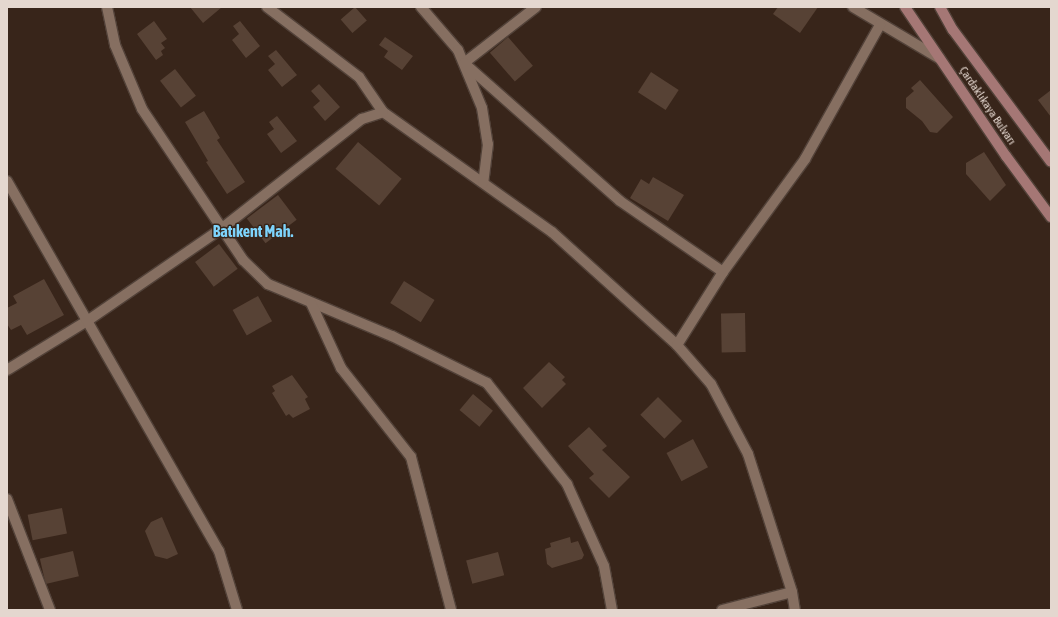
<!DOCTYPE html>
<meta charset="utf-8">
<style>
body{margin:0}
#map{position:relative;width:1058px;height:617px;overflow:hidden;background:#38251a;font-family:"Asap Condensed",sans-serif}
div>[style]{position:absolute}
.building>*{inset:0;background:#574235;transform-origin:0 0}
.roads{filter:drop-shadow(1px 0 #524239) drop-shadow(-1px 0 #524239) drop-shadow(0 1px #524239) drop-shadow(0 -1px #524239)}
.minor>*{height:10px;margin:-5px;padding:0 5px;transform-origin:5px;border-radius:5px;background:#866f61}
.tertiary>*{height:10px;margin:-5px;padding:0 5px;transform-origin:5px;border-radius:5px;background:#866f61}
.secondary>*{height:10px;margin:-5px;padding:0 5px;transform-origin:5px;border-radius:5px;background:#a57775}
span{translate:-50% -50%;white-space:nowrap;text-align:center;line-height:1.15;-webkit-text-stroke:3px #38251a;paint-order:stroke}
.street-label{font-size:12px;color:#e4d7cf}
.district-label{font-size:16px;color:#7ed4fc;font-weight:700}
.frame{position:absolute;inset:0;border:8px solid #e4d7cf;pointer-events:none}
</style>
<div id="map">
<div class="building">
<div style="clip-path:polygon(190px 7px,222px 7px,203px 23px)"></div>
<div style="left:355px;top:7px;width:18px;height:19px;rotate:49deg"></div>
<div style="clip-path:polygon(778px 7px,818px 7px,800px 33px,773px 14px)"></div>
<div style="clip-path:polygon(154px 21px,167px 39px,161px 43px,165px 48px,161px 51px,163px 55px,156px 60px,137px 34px)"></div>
<div style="clip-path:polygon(240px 21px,260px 46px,246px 58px,232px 40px,239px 34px,233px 26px)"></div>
<div style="clip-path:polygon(385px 37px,413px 56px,402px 70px,384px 57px,388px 51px,379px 45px)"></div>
<div style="left:508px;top:37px;width:38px;height:24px;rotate:49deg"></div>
<div style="clip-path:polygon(276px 50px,297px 75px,282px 87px,268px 70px,275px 64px,268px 56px)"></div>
<div style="left:175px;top:69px;width:34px;height:19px;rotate:52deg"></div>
<div style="left:651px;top:72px;width:33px;height:24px;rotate:33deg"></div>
<div style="clip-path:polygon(920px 80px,953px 117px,937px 133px,930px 132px,922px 121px,906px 108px,906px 98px,914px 91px,911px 88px)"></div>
<div style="clip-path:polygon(319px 84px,340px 107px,325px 121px,313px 107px,320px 101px,311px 91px)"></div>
<div style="clip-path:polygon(1051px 90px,1051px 117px,1038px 100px)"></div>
<div style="clip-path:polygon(204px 111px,220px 138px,217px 140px,245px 182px,227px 194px,206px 162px,208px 161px,185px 122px)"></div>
<div style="clip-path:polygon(277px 116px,297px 141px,281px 153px,267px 134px,274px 129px,269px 122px)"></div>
<div style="left:358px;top:142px;width:57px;height:35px;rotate:40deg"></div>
<div style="clip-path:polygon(984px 152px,1006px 185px,990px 201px,966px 174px,966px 163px)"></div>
<div style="clip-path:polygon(653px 177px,684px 195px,668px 221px,630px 198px,641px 179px,649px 184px)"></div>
<div style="left:278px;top:195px;width:31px;height:39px;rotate:53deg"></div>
<div style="left:219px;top:244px;width:31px;height:30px;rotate:53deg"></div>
<div style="clip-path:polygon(44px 279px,64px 315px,27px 335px,21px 325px,11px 330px,7px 324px,7px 308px,17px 303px,13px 296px)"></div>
<div style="left:404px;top:281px;width:36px;height:26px;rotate:32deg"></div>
<div style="left:258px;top:296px;width:29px;height:29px;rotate:61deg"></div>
<div style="left:745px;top:313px;width:39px;height:24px;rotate:89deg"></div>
<div style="clip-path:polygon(549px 362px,565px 377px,562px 380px,566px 384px,542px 408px,523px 388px)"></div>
<div style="clip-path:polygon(292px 375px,308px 397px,305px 399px,310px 409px,293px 418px,289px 414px,286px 416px,272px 393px,275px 391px,272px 386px)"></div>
<div style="left:473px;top:394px;width:26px;height:21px;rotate:40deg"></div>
<div style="left:658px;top:397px;width:34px;height:25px;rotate:45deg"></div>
<div style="clip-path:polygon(589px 427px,607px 446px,602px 450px,630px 477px,609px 498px,589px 478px,594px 474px,568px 446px)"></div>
<div style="left:693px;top:439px;width:32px;height:30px;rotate:62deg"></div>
<div style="left:62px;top:508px;width:26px;height:35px;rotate:79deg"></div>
<div style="clip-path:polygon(162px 517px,178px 554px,167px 559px,155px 556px,145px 531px,151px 522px)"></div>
<div style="clip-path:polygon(570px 537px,571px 543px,578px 541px,584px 555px,582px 559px,552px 568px,547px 564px,545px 549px,551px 547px,550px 543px)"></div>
<div style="left:73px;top:551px;width:26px;height:34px;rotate:77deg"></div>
<div style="left:498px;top:552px;width:24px;height:33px;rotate:75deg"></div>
</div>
<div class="roads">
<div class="minor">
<div style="left:107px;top:7px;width:39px;rotate:78deg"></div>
<div style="left:115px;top:45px;width:69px;rotate:67.1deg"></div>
<div style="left:142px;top:109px;width:182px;rotate:56.2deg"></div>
<div style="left:243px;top:260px;width:35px;rotate:44deg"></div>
<div style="left:268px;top:284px;width:134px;rotate:22.8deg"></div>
<div style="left:392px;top:336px;width:106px;rotate:26.3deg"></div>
<div style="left:487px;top:383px;width:129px;rotate:51.6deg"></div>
<div style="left:567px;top:484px;width:90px;rotate:65.7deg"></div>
<div style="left:604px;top:566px;width:45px;rotate:79.7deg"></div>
<div style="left:267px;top:7px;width:116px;rotate:37.3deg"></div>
<div style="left:359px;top:77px;width:42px;rotate:55.6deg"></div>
<div style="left:383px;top:112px;width:207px;rotate:35.4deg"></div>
<div style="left:552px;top:232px;width:169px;rotate:42.1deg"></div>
<div style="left:677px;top:345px;width:52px;rotate:48.9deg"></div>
<div style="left:711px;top:384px;width:79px;rotate:62.1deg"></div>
<div style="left:748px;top:454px;width:145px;rotate:72.3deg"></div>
<div style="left:792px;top:592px;width:18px;rotate:81deg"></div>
<div style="left:421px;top:7px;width:57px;rotate:49.3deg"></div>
<div style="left:458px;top:50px;width:63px;rotate:67.5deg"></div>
<div style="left:482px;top:108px;width:36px;rotate:81deg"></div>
<div style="left:488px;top:144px;width:39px;rotate:97deg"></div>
<div style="left:536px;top:7px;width:91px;rotate:142.1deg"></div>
<div style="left:464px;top:63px;width:208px;rotate:41.5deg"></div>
<div style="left:620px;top:201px;width:125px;rotate:34.6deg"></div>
<div style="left:723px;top:272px;width:86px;rotate:122.2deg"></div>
<div style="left:853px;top:7px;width:100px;rotate:30.7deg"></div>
<div style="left:723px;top:272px;width:140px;rotate:-54deg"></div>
<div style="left:805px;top:159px;width:154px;rotate:-60.8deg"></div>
<div style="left:311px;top:303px;width:72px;rotate:65.2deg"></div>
<div style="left:341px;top:368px;width:113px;rotate:51.8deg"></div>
<div style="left:411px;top:457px;width:158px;rotate:75.3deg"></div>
<div style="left:7px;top:370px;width:94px;rotate:-31.5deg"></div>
<div style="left:87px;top:321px;width:163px;rotate:-34.5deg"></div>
<div style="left:221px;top:229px;width:179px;rotate:-38deg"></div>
<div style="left:362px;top:119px;width:22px;rotate:-18deg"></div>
<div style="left:7px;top:499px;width:119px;rotate:68.8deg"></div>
<div style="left:722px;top:610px;width:72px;rotate:-14.4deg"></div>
</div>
<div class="tertiary">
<div style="left:7px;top:181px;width:426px;rotate:60.2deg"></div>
<div style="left:219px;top:551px;width:62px;rotate:73deg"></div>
</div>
<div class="secondary">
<div style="left:905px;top:7px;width:180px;rotate:55.9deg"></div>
<div style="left:1006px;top:156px;width:76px;rotate:53.6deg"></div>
<div style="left:940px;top:7px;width:26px;rotate:61deg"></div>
<div style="left:953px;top:30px;width:164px;rotate:53.4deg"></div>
</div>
</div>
<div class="street-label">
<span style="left:987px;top:106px;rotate:56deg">Çardaklıkaya Bulvarı</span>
</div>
<div class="district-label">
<span style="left:253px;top:231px">Batıkent Mah.</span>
</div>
<div class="frame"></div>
</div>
